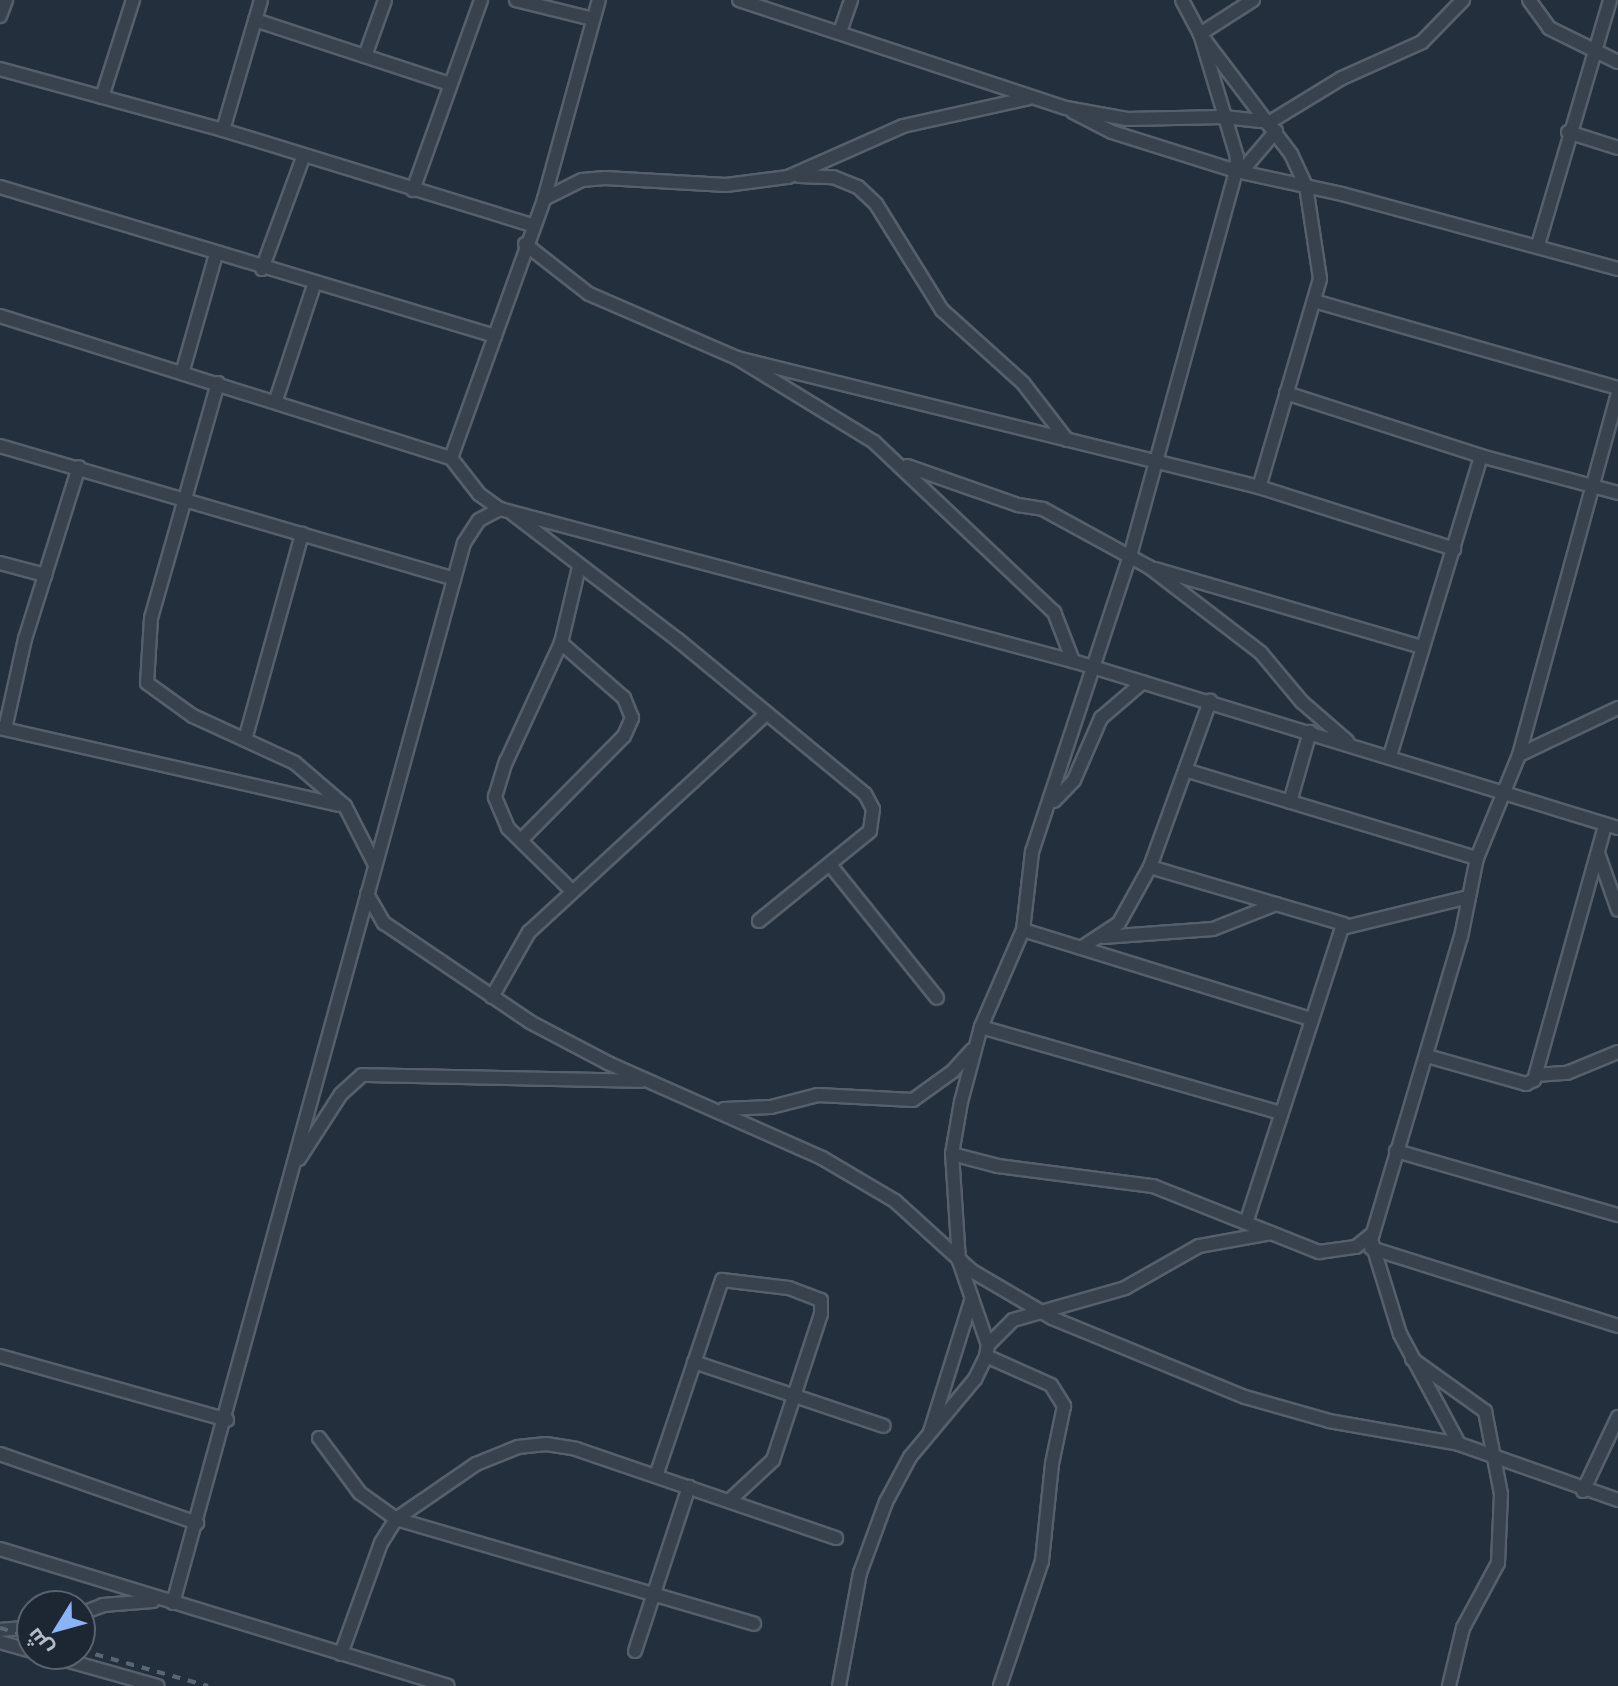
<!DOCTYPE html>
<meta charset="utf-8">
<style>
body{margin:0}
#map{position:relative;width:1618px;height:1686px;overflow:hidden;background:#242f3e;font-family:"Exo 2",Cairo,sans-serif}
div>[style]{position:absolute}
.roads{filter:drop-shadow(2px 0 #565f6c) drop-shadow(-2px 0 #565f6c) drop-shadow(0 2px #565f6c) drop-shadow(0 -2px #565f6c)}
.street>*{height:12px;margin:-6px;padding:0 6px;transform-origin:6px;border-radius:6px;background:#38414e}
.rail>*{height:4px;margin-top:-2px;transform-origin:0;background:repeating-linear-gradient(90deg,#5a6575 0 8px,transparent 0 16px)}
span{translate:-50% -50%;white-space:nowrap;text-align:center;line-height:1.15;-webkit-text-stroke:6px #1d2633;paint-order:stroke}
.north{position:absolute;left:16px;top:1590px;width:80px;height:80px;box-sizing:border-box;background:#1d2633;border:2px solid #59626f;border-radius:50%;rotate:233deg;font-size:22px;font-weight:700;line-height:32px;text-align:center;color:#b4bcc9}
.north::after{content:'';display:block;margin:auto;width:28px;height:36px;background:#8ab4f8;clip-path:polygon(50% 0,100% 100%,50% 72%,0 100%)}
</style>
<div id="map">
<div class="roads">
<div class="street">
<div style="left:516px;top:0;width:79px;rotate:13.9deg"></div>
<div style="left:739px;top:0;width:344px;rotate:18.3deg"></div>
<div style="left:1066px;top:108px;width:62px;rotate:10.2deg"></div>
<div style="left:1127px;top:119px;width:97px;rotate:-1.2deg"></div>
<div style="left:1224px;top:117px;width:46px;rotate:6.2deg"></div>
<div style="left:1270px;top:122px;width:84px;rotate:-31.4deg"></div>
<div style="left:1342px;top:78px;width:88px;rotate:-24.2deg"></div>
<div style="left:1422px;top:42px;width:59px;rotate:-45.7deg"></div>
<div style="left:1253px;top:0;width:63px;rotate:147.3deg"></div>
<div style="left:1200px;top:34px;width:151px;rotate:52.8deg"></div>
<div style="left:1291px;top:154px;width:35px;rotate:65deg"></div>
<div style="left:1306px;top:186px;width:94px;rotate:81.4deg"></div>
<div style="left:1320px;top:279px;width:217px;rotate:106.3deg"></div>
<div style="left:1529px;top:0;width:34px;rotate:54deg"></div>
<div style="left:1549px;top:28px;width:77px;rotate:26.2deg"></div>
<div style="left:0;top:16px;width:17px;rotate:-69deg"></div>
<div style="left:255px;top:20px;width:205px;rotate:18.2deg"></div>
<div style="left:840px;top:32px;width:34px;rotate:-71deg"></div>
<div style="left:365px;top:56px;width:59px;rotate:-70.3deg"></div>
<div style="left:0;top:69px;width:231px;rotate:15.3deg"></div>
<div style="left:223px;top:130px;width:322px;rotate:17.1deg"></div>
<div style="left:102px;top:97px;width:102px;rotate:-72.3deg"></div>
<div style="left:1073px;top:112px;width:44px;rotate:27.1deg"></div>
<div style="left:1112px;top:132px;width:130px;rotate:17.5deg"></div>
<div style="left:1236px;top:171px;width:108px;rotate:12.2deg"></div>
<div style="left:1342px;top:194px;width:286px;rotate:15.2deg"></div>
<div style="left:223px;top:130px;width:135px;rotate:-73.7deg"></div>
<div style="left:1568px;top:132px;width:52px;rotate:17.7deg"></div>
<div style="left:1241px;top:172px;width:54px;rotate:-49.5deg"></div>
<div style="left:799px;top:176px;width:34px;rotate:2deg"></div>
<div style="left:833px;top:177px;width:27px;rotate:22deg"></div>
<div style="left:858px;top:187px;width:25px;rotate:43deg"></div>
<div style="left:876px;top:204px;width:125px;rotate:58.1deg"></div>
<div style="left:942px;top:310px;width:109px;rotate:42deg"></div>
<div style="left:1023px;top:383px;width:72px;rotate:52.3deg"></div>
<div style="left:0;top:187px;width:517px;rotate:16.75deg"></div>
<div style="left:413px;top:190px;width:202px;rotate:-70.3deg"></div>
<div style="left:544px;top:199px;width:42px;rotate:-26.6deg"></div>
<div style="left:582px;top:180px;width:23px;rotate:-5deg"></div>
<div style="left:605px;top:178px;width:121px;rotate:3.3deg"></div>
<div style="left:726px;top:185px;width:63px;rotate:-7.4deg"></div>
<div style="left:788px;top:177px;width:126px;rotate:-23.9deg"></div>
<div style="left:903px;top:126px;width:129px;rotate:-12.5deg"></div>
<div style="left:525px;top:244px;width:81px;rotate:38deg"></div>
<div style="left:589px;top:294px;width:161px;rotate:23.4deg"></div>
<div style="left:737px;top:358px;width:161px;rotate:31.5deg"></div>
<div style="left:874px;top:442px;width:248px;rotate:43.4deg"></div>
<div style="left:1054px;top:612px;width:53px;rotate:68.8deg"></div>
<div style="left:1538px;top:245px;width:255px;rotate:-73.6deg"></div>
<div style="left:262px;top:269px;width:121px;rotate:-69.8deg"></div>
<div style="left:1314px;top:301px;width:316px;rotate:16deg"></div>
<div style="left:0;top:316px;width:473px;rotate:17.5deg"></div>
<div style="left:451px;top:458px;width:46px;rotate:52.1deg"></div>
<div style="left:479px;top:494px;width:26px;rotate:36deg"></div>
<div style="left:500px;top:509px;width:593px;rotate:14.86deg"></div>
<div style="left:1073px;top:661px;width:570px;rotate:17.04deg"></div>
<div style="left:737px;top:358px;width:538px;rotate:13.88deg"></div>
<div style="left:1259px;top:487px;width:205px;rotate:17.6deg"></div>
<div style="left:183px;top:370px;width:121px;rotate:-74.1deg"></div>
<div style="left:218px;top:383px;width:244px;rotate:105.9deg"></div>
<div style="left:151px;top:618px;width:65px;rotate:93.5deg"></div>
<div style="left:147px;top:683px;width:57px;rotate:35.7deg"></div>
<div style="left:193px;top:716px;width:112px;rotate:24.7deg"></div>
<div style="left:295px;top:763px;width:66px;rotate:40.7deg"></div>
<div style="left:345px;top:806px;width:66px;rotate:63deg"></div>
<div style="left:1286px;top:393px;width:205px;rotate:17.9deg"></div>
<div style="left:1481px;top:456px;width:142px;rotate:15.1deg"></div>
<div style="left:276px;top:400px;width:121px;rotate:-71.7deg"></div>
<div style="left:0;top:446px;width:473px;rotate:16.3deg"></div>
<div style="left:451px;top:458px;width:275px;rotate:-70.2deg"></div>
<div style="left:544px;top:199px;width:206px;rotate:-74.6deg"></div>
<div style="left:907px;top:466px;width:118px;rotate:19.4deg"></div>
<div style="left:1018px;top:505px;width:25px;rotate:9deg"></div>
<div style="left:1043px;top:509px;width:121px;rotate:28.7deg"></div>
<div style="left:1149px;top:567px;width:141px;rotate:37.5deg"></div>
<div style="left:1261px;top:653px;width:64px;rotate:50.1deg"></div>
<div style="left:1302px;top:702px;width:60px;rotate:40.9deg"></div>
<div style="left:513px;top:514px;width:208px;rotate:37.4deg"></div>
<div style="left:678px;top:640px;width:242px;rotate:39.5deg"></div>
<div style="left:865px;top:794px;width:17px;rotate:62deg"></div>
<div style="left:873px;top:809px;width:22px;rotate:98deg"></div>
<div style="left:870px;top:831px;width:143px;rotate:141deg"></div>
<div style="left:0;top:563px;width:47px;rotate:14.9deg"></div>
<div style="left:1155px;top:569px;width:277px;rotate:16.3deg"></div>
<div style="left:0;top:728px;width:347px;rotate:12.8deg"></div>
<div style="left:5px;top:729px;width:92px;rotate:-77.5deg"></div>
<div style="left:25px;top:639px;width:180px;rotate:-72.6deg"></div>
<div style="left:246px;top:736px;width:210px;rotate:-74.5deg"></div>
<div style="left:1519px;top:755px;width:110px;rotate:-25.4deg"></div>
<div style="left:1390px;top:756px;width:313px;rotate:-73.1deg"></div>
<div style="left:1185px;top:770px;width:305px;rotate:16.8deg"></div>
<div style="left:1054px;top:801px;width:29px;rotate:-46deg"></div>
<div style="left:1074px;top:780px;width:68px;rotate:-66.5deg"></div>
<div style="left:1101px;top:718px;width:55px;rotate:-40.6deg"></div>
<div style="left:1290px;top:802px;width:73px;rotate:-74.1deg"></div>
<div style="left:521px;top:840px;width:146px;rotate:-45.3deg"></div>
<div style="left:624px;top:736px;width:20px;rotate:-66deg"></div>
<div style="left:632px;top:718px;width:22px;rotate:-112deg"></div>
<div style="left:624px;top:698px;width:84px;rotate:-138.9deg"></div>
<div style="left:1598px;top:853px;width:60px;rotate:70.7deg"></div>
<div style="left:831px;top:866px;width:169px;rotate:51.2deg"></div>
<div style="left:1150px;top:867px;width:202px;rotate:16.4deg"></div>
<div style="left:572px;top:891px;width:90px;rotate:-135.5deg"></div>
<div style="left:508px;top:828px;width:34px;rotate:-113deg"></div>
<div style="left:495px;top:797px;width:37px;rotate:-73deg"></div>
<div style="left:506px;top:762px;width:131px;rotate:-65.2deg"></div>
<div style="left:561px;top:643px;width:78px;rotate:-76.7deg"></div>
<div style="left:367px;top:894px;width:34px;rotate:60deg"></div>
<div style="left:384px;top:923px;width:176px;rotate:34.1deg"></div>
<div style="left:530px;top:1022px;width:90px;rotate:27.7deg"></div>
<div style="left:610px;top:1064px;width:232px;rotate:23.9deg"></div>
<div style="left:822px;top:1158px;width:85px;rotate:30.5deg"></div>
<div style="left:895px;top:1201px;width:104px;rotate:42.3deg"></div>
<div style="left:972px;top:1271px;width:93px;rotate:30.4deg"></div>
<div style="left:1052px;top:1318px;width:209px;rotate:22.3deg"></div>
<div style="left:1245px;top:1397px;width:87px;rotate:15.9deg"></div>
<div style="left:1329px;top:1421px;width:132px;rotate:10deg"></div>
<div style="left:1459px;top:1444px;width:169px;rotate:19.4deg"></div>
<div style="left:1023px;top:930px;width:301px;rotate:17.2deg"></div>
<div style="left:1103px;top:937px;width:110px;rotate:-4.2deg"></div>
<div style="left:1213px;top:929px;width:68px;rotate:-21.6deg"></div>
<div style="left:1081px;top:948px;width:45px;rotate:-33.3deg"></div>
<div style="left:1119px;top:923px;width:64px;rotate:-61deg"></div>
<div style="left:1150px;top:867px;width:177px;rotate:-70.1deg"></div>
<div style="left:492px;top:997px;width:75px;rotate:-60.4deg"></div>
<div style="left:529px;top:932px;width:323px;rotate:-42.6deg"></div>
<div style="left:981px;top:1027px;width:312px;rotate:16deg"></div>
<div style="left:1427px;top:1056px;width:103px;rotate:15.8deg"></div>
<div style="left:1526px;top:1084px;width:9px;rotate:-27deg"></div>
<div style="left:1534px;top:1080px;width:265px;rotate:-74.4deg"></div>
<div style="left:1536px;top:1075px;width:31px;rotate:-4deg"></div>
<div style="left:1567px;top:1073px;width:55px;rotate:-22.4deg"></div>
<div style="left:724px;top:1109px;width:47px;rotate:-2.4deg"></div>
<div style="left:771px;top:1107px;width:49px;rotate:-14.3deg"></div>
<div style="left:818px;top:1095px;width:95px;rotate:3deg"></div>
<div style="left:913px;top:1100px;width:49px;rotate:-35.9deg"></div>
<div style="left:953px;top:1071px;width:28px;rotate:-48deg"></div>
<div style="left:1396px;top:1151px;width:231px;rotate:16.1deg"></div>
<div style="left:952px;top:1154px;width:48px;rotate:14.6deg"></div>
<div style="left:998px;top:1166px;width:156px;rotate:7.4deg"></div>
<div style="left:1153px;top:1186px;width:179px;rotate:21.7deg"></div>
<div style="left:1319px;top:1252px;width:37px;rotate:-8deg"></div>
<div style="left:1356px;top:1247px;width:22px;rotate:-39deg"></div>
<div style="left:299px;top:1159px;width:77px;rotate:-57.1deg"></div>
<div style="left:341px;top:1094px;width:28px;rotate:-42deg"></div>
<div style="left:362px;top:1075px;width:279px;rotate:1.2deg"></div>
<div style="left:1247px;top:1220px;width:307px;rotate:-72deg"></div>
<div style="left:1342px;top:928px;width:130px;rotate:-13.8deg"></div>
<div style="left:1371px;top:1248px;width:259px;rotate:17.5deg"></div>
<div style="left:988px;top:1345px;width:35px;rotate:-45deg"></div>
<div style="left:1013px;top:1320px;width:116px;rotate:-15.9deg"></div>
<div style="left:1125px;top:1288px;width:85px;rotate:-29.6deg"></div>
<div style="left:1199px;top:1246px;width:73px;rotate:-10.2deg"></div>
<div style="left:0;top:1356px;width:236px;rotate:15.7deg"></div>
<div style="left:986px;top:1356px;width:71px;rotate:24deg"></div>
<div style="left:1051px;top:1385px;width:25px;rotate:58deg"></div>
<div style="left:1064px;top:1406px;width:59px;rotate:101.7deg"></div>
<div style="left:1052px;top:1464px;width:98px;rotate:95.9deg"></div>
<div style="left:1042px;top:1561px;width:132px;rotate:108.6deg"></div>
<div style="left:1412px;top:1359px;width:90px;rotate:35.5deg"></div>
<div style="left:1485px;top:1411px;width:85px;rotate:79.1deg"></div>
<div style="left:1501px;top:1494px;width:69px;rotate:92.5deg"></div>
<div style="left:1498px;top:1563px;width:74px;rotate:118.3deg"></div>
<div style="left:1463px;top:1628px;width:60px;rotate:103.6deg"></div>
<div style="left:694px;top:1362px;width:200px;rotate:18.6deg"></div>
<div style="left:930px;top:1432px;width:140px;rotate:-72.6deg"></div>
<div style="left:319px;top:1438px;width:69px;rotate:53.3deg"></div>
<div style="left:360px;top:1493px;width:44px;rotate:35.8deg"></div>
<div style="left:396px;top:1519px;width:373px;rotate:16.3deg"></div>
<div style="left:1459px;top:1444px;width:125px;rotate:-118.2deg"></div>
<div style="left:1400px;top:1334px;width:98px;rotate:-107.1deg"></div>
<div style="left:1371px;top:1240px;width:316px;rotate:-73.5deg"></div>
<div style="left:1461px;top:937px;width:81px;rotate:-78.6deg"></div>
<div style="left:1477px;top:858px;width:111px;rotate:-67.8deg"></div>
<div style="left:1519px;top:755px;width:376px;rotate:-74.7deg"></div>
<div style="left:0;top:1454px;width:209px;rotate:19.3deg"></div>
<div style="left:656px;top:1476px;width:207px;rotate:-71.4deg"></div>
<div style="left:722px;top:1280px;width:67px;rotate:6.8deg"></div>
<div style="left:789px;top:1288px;width:34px;rotate:21deg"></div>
<div style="left:821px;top:1300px;width:14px;rotate:90deg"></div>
<div style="left:821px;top:1314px;width:154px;rotate:108.2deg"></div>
<div style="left:773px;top:1460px;width:60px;rotate:137deg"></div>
<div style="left:1583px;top:1491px;width:82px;rotate:-64.7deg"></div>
<div style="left:0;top:1549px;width:468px;rotate:17deg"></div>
<div style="left:173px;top:1603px;width:1099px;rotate:-74.65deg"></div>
<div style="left:464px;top:543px;width:27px;rotate:-57deg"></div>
<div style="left:479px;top:520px;width:24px;rotate:-28deg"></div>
<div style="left:80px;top:1614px;width:25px;rotate:-21deg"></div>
<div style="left:103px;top:1605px;width:50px;rotate:-4.6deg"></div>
<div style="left:0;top:1630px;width:32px;rotate:-5deg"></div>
<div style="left:0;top:1642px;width:33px;rotate:16deg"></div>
<div style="left:635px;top:1651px;width:173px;rotate:-71.8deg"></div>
<div style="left:44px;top:1654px;width:118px;rotate:15.7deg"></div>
<div style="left:341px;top:1654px;width:118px;rotate:-70.2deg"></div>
<div style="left:381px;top:1543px;width:28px;rotate:-58deg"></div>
<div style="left:396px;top:1519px;width:97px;rotate:-34.5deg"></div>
<div style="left:476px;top:1464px;width:45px;rotate:-22deg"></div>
<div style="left:518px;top:1447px;width:28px;rotate:-6deg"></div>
<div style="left:546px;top:1444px;width:30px;rotate:9deg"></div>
<div style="left:576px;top:1449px;width:275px;rotate:18.9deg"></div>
<div style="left:839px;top:1686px;width:115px;rotate:-79.5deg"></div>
<div style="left:860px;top:1573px;width:76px;rotate:-69.9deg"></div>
<div style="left:886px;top:1502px;width:51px;rotate:-61.9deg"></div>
<div style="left:910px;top:1457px;width:102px;rotate:-50.2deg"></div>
<div style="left:975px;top:1379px;width:25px;rotate:-64deg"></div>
<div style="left:986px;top:1356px;width:11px;rotate:-80deg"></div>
<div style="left:988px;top:1345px;width:89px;rotate:-109deg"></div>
<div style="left:959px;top:1261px;width:107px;rotate:-93.7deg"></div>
<div style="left:952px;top:1154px;width:53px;rotate:-80.2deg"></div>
<div style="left:961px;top:1102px;width:78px;rotate:-75.1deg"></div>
<div style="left:981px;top:1027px;width:106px;rotate:-66.6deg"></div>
<div style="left:1023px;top:930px;width:79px;rotate:-83.4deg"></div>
<div style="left:1032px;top:852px;width:312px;rotate:-71.7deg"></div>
<div style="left:1130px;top:556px;width:399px;rotate:-74.6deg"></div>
<div style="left:1236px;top:171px;width:14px;rotate:-86deg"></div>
<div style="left:1237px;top:157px;width:128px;rotate:-106.7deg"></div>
<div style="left:1200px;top:34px;width:38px;rotate:-118deg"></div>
</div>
</div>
<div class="rail">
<div style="left:0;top:1628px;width:33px;rotate:16deg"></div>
<div style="left:80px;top:1650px;width:133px;rotate:15.7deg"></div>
</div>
<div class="north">ش</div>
</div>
